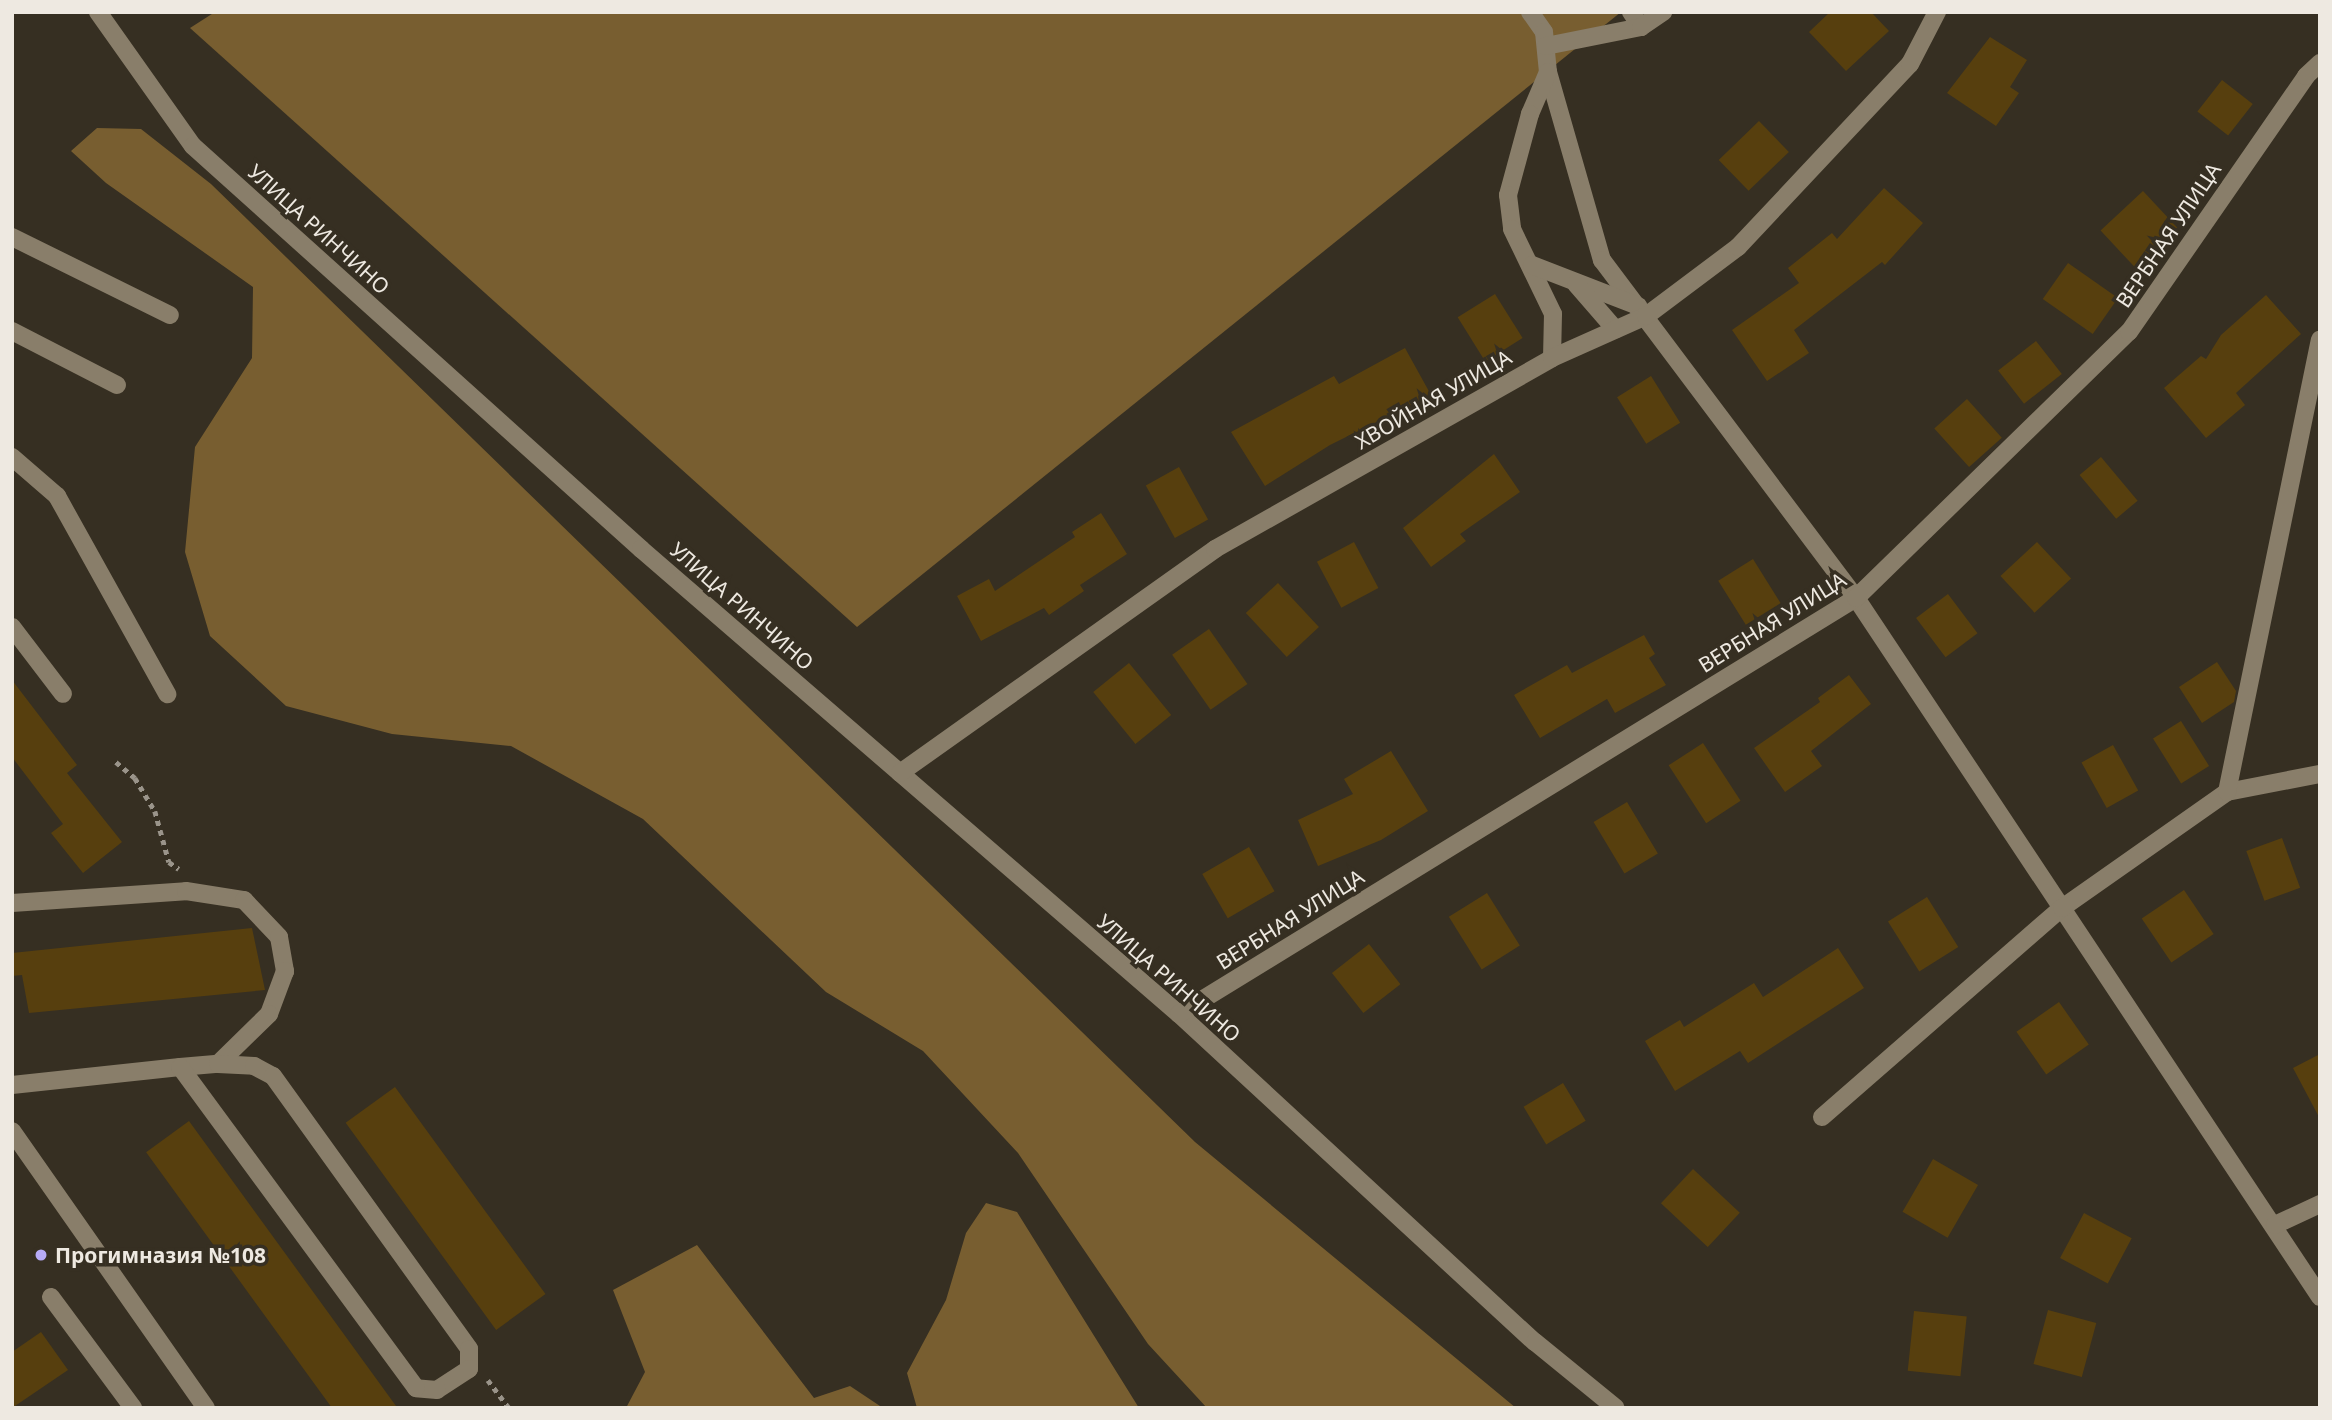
<!DOCTYPE html>
<meta charset="utf-8">
<style>
body{margin:0}
#map{position:relative;width:2332px;height:1420px;overflow:hidden;background:#362f22;font-family:"Noto Sans",sans-serif}
div>[style]{position:absolute}
.forest>*{inset:0;background:#785e30}
.building>*{inset:0;background:#573f0e;transform-origin:0 0}
.path>*{height:4.5px;margin-top:-2.25px;transform-origin:0;background:repeating-linear-gradient(90deg,#9a948a 0 5px,transparent 0 10px)}
.minor>*{height:18px;margin:-9px;padding:0 9px;transform-origin:9px;border-radius:9px;background:#897e6a}
.dots>*{width:19px;height:19px;translate:-50% -50%;box-sizing:border-box;border:4px solid #362f22;border-radius:50%}
span{translate:-50% -50%;white-space:nowrap;text-align:center;line-height:1.15;-webkit-text-stroke:7px #362f22;paint-order:stroke}
.street-label{font-size:21px;color:#eee9e1}
.poi-label{font-size:21px;color:#eee9e1;font-weight:700}
.left{translate:0 -50%;text-align:left}
.frame{position:absolute;inset:0;border:14px solid #eee9e1;pointer-events:none}
</style>
<div id="map">
<div class="forest">
<div style="clip-path:polygon(215px 12px,1621px 12px,857px 627px,190px 28px)"></div>
<div style="clip-path:polygon(97px 128px,141px 129px,211px 184px,1195px 1142px,1516px 1408px,1207px 1408px,1148px 1344px,1018px 1153px,923px 1051px,826px 992px,643px 819px,511px 746px,392px 734px,286px 706px,210px 636px,185px 552px,195px 447px,252px 358px,253px 287px,106px 183px,71px 151px)"></div>
<div style="clip-path:polygon(986px 1203px,1017px 1212px,1139px 1408px,917px 1408px,907px 1373px,946px 1300px,966px 1233px)"></div>
<div style="clip-path:polygon(697px 1245px,814px 1398px,850px 1386px,883px 1408px,626px 1408px,645px 1372px,613px 1290px)"></div>
</div>
<div class="building">
<div style="clip-path:polygon(1830px 12px,1871px 12px,1889px 31px,1846px 71px,1809px 32px)"></div>
<div style="clip-path:polygon(1990px 37px,2027px 60px,2010px 87px,2019px 93px,1996px 126px,1947px 93px)"></div>
<div style="left:2222px;top:80px;width:39px;height:40px;rotate:38deg"></div>
<div style="left:1759px;top:121px;width:43px;height:56px;rotate:46deg"></div>
<div style="clip-path:polygon(1884px 188px,1923px 223px,1885px 265px,1882px 262px,1794px 330px,1809px 353px,1767px 381px,1732px 330px,1799px 283px,1788px 268px,1832px 233px,1837px 239px)"></div>
<div style="left:2143px;top:191px;width:50px;height:58px;rotate:47deg"></div>
<div style="left:2068px;top:263px;width:61px;height:44px;rotate:35deg"></div>
<div style="left:1495px;top:294px;width:52px;height:44px;rotate:58deg"></div>
<div style="clip-path:polygon(2266px 295px,2301px 334px,2236px 393px,2245px 405px,2206px 438px,2164px 388px,2201px 356px,2206px 359px,2221px 335px)"></div>
<div style="left:2036px;top:341px;width:42px;height:48px;rotate:52deg"></div>
<div style="clip-path:polygon(1405px 348px,1431px 395px,1330px 445px,1265px 486px,1231px 432px,1334px 376px,1339px 384px)"></div>
<div style="left:1651px;top:376px;width:55px;height:40px;rotate:58deg"></div>
<div style="left:1967px;top:399px;width:52px;height:44px;rotate:48deg"></div>
<div style="clip-path:polygon(1494px 454px,1520px 492px,1460px 534px,1466px 541px,1431px 567px,1403px 528px)"></div>
<div style="left:2101px;top:457px;width:57px;height:28px;rotate:50deg"></div>
<div style="left:1179px;top:467px;width:60px;height:38px;rotate:61deg"></div>
<div style="clip-path:polygon(1101px 513px,1127px 554px,1080px 585px,1084px 591px,1049px 615px,1044px 608px,981px 641px,957px 596px,989px 579px,995px 591px,1075px 537px,1072px 532px)"></div>
<div style="left:1354px;top:542px;width:52px;height:42px;rotate:62deg"></div>
<div style="left:2037px;top:542px;width:50px;height:50px;rotate:47deg"></div>
<div style="left:1753px;top:559px;width:52px;height:41px;rotate:58deg"></div>
<div style="left:1278px;top:583px;width:60px;height:44px;rotate:47deg"></div>
<div style="left:1948px;top:594px;width:49px;height:40px;rotate:53deg"></div>
<div style="left:1209px;top:629px;width:67px;height:45px;rotate:55deg"></div>
<div style="clip-path:polygon(1644px 635px,1655px 654px,1649px 658px,1666px 685px,1615px 713px,1607px 699px,1540px 738px,1514px 695px,1567px 665px,1572px 673px)"></div>
<div style="clip-path:polygon(2217px 662px,2236px 691px,2234px 702px,2202px 723px,2179px 687px)"></div>
<div style="left:1129px;top:663px;width:67px;height:46px;rotate:51deg"></div>
<div style="clip-path:polygon(1849px 675px,1871px 704px,1811px 751px,1822px 766px,1785px 792px,1754px 748px,1820px 702px,1818px 698px)"></div>
<div style="clip-path:polygon(12px 680px,77px 765px,67px 773px,122px 842px,83px 873px,51px 833px,63px 824px,12px 757px)"></div>
<div style="left:2181px;top:721px;width:53px;height:33px;rotate:58deg"></div>
<div style="left:1703px;top:743px;width:69px;height:41px;rotate:57deg"></div>
<div style="left:2113px;top:745px;width:52px;height:36px;rotate:61deg"></div>
<div style="clip-path:polygon(1391px 751px,1428px 811px,1381px 840px,1318px 866px,1298px 820px,1353px 794px,1344px 779px)"></div>
<div style="left:1627px;top:802px;width:60px;height:39px;rotate:59deg"></div>
<div style="left:2282px;top:838px;width:53px;height:38px;rotate:70deg"></div>
<div style="left:1249px;top:847px;width:51px;height:54px;rotate:60deg"></div>
<div style="left:2184px;top:890px;width:53px;height:51px;rotate:56deg"></div>
<div style="left:1487px;top:893px;width:62px;height:45px;rotate:58deg"></div>
<div style="left:1927px;top:897px;width:59px;height:46px;rotate:58deg"></div>
<div style="clip-path:polygon(252px 928px,265px 990px,29px 1013px,22px 975px,12px 976px,12px 953px)"></div>
<div style="left:1369px;top:944px;width:51px;height:47px;rotate:52deg"></div>
<div style="clip-path:polygon(1838px 948px,1864px 988px,1748px 1063px,1740px 1051px,1675px 1091px,1645px 1041px,1680px 1020px,1684px 1027px,1754px 983px,1763px 997px)"></div>
<div style="left:2059px;top:1002px;width:52px;height:52px;rotate:55deg"></div>
<div style="clip-path:polygon(2320px 1054px,2320px 1119px,2293px 1068px)"></div>
<div style="left:1563px;top:1083px;width:44px;height:46px;rotate:59deg"></div>
<div style="left:395px;top:1087px;width:256px;height:61px;rotate:54deg"></div>
<div style="left:189px;top:1121px;width:355px;height:53px;rotate:54deg"></div>
<div style="left:1933px;top:1159px;width:52px;height:61px;rotate:30deg"></div>
<div style="left:1693px;top:1169px;width:64px;height:47px;rotate:43deg"></div>
<div style="left:2084px;top:1213px;width:54px;height:51px;rotate:28deg"></div>
<div style="left:2048px;top:1310px;width:50px;height:56px;rotate:15deg"></div>
<div style="left:1914px;top:1311px;width:53px;height:60px;rotate:6deg"></div>
<div style="clip-path:polygon(41px 1332px,68px 1370px,12px 1408px,12px 1352px)"></div>
</div>
<div class="path">
<div style="left:116px;top:762px;width:25px;rotate:40deg"></div>
<div style="left:135px;top:778px;width:39px;rotate:59deg"></div>
<div style="left:155px;top:811px;width:53px;rotate:74.6deg"></div>
<div style="left:169px;top:862px;width:12px;rotate:35deg"></div>
<div style="left:488px;top:1380px;width:35px;rotate:53deg"></div>
</div>
<div class="minor">
<div style="left:98px;top:12px;width:164px;rotate:54.7deg"></div>
<div style="left:193px;top:146px;width:603px;rotate:41.97deg"></div>
<div style="left:641px;top:549px;width:711px;rotate:40.84deg"></div>
<div style="left:1179px;top:1014px;width:484px;rotate:42.7deg"></div>
<div style="left:1535px;top:1342px;width:104px;rotate:39.2deg"></div>
<div style="left:1530px;top:12px;width:24px;rotate:55deg"></div>
<div style="left:1544px;top:32px;width:40px;rotate:84.3deg"></div>
<div style="left:1548px;top:72px;width:196px;rotate:74deg"></div>
<div style="left:1602px;top:260px;width:423px;rotate:53.1deg"></div>
<div style="left:1856px;top:598px;width:839px;rotate:56.42deg"></div>
<div style="left:1631px;top:12px;width:18px;rotate:56deg"></div>
<div style="left:1546px;top:46px;width:97px;rotate:-11.3deg"></div>
<div style="left:1641px;top:27px;width:27px;rotate:-34deg"></div>
<div style="left:1548px;top:72px;width:46px;rotate:113.2deg"></div>
<div style="left:1530px;top:114px;width:84px;rotate:105.2deg"></div>
<div style="left:1508px;top:195px;width:34px;rotate:83deg"></div>
<div style="left:1512px;top:229px;width:94px;rotate:64.2deg"></div>
<div style="left:1553px;top:314px;width:44px;rotate:91.3deg"></div>
<div style="left:12px;top:237px;width:176px;rotate:26.3deg"></div>
<div style="left:1532px;top:265px;width:114px;rotate:21.1deg"></div>
<div style="left:1576px;top:284px;width:60px;rotate:49.1deg"></div>
<div style="left:12px;top:331px;width:118px;rotate:27.2deg"></div>
<div style="left:12px;top:457px;width:60px;rotate:40.9deg"></div>
<div style="left:57px;top:496px;width:227px;rotate:60.9deg"></div>
<div style="left:12px;top:627px;width:84px;rotate:52.7deg"></div>
<div style="left:900px;top:773px;width:387px;rotate:-35.4deg"></div>
<div style="left:1215px;top:549px;width:387px;rotate:-29.5deg"></div>
<div style="left:1552px;top:358px;width:103px;rotate:-24.1deg"></div>
<div style="left:1646px;top:316px;width:115px;rotate:-36.9deg"></div>
<div style="left:1738px;top:247px;width:251px;rotate:-46.8deg"></div>
<div style="left:1910px;top:64px;width:59px;rotate:-62.6deg"></div>
<div style="left:2227px;top:792px;width:95px;rotate:-11deg"></div>
<div style="left:12px;top:903px;width:174px;rotate:-3.9deg"></div>
<div style="left:186px;top:891px;width:59px;rotate:8.8deg"></div>
<div style="left:244px;top:900px;width:51px;rotate:46.6deg"></div>
<div style="left:279px;top:937px;width:35px;rotate:80deg"></div>
<div style="left:285px;top:971px;width:46px;rotate:110.4deg"></div>
<div style="left:269px;top:1014px;width:71px;rotate:135.6deg"></div>
<div style="left:1179px;top:1014px;width:795px;rotate:-31.57deg"></div>
<div style="left:1856px;top:598px;width:381px;rotate:-44.3deg"></div>
<div style="left:2129px;top:332px;width:311px;rotate:-55.3deg"></div>
<div style="left:2306px;top:76px;width:19px;rotate:-43deg"></div>
<div style="left:12px;top:1085px;width:169px;rotate:-6.1deg"></div>
<div style="left:180px;top:1067px;width:38px;rotate:-5deg"></div>
<div style="left:218px;top:1064px;width:36px;rotate:3deg"></div>
<div style="left:254px;top:1066px;width:21px;rotate:28deg"></div>
<div style="left:273px;top:1076px;width:336px;rotate:54.3deg"></div>
<div style="left:469px;top:1349px;width:20px;rotate:90deg"></div>
<div style="left:469px;top:1369px;width:38px;rotate:147deg"></div>
<div style="left:437px;top:1390px;width:21px;rotate:-175deg"></div>
<div style="left:416px;top:1388px;width:398px;rotate:-126.3deg"></div>
<div style="left:1822px;top:1117px;width:318px;rotate:-41.1deg"></div>
<div style="left:2062px;top:908px;width:202px;rotate:-35.1deg"></div>
<div style="left:2227px;top:792px;width:462px;rotate:-78.4deg"></div>
<div style="left:12px;top:1131px;width:338px;rotate:55deg"></div>
<div style="left:2275px;top:1225px;width:50px;rotate:-25deg"></div>
<div style="left:51px;top:1297px;width:138px;rotate:53.5deg"></div>
</div>
<div class="dots">
<div style="left:41px;top:1255px;background:#b7abf7"></div>
</div>
<div class="street-label">
<span style="left:319px;top:229px;rotate:42deg">УЛИЦА РИНЧИНО</span>
<span style="left:2168px;top:235px;rotate:-56deg">ВЕРБНАЯ УЛИЦА</span>
<span style="left:1433px;top:399px;rotate:-30deg">ХВОЙНАЯ УЛИЦА</span>
<span style="left:742px;top:606px;rotate:41deg">УЛИЦА РИНЧИНО</span>
<span style="left:1772px;top:622px;rotate:-32deg">ВЕРБНАЯ УЛИЦА</span>
<span style="left:1290px;top:919px;rotate:-32deg">ВЕРБНАЯ УЛИЦА</span>
<span style="left:1169px;top:978px;rotate:41deg">УЛИЦА РИНЧИНО</span>
</div>
<div class="poi-label">
<span class="left" style="left:55px;top:1255px">Прогимназия №108</span>
</div>
<div class="frame"></div>
</div>
